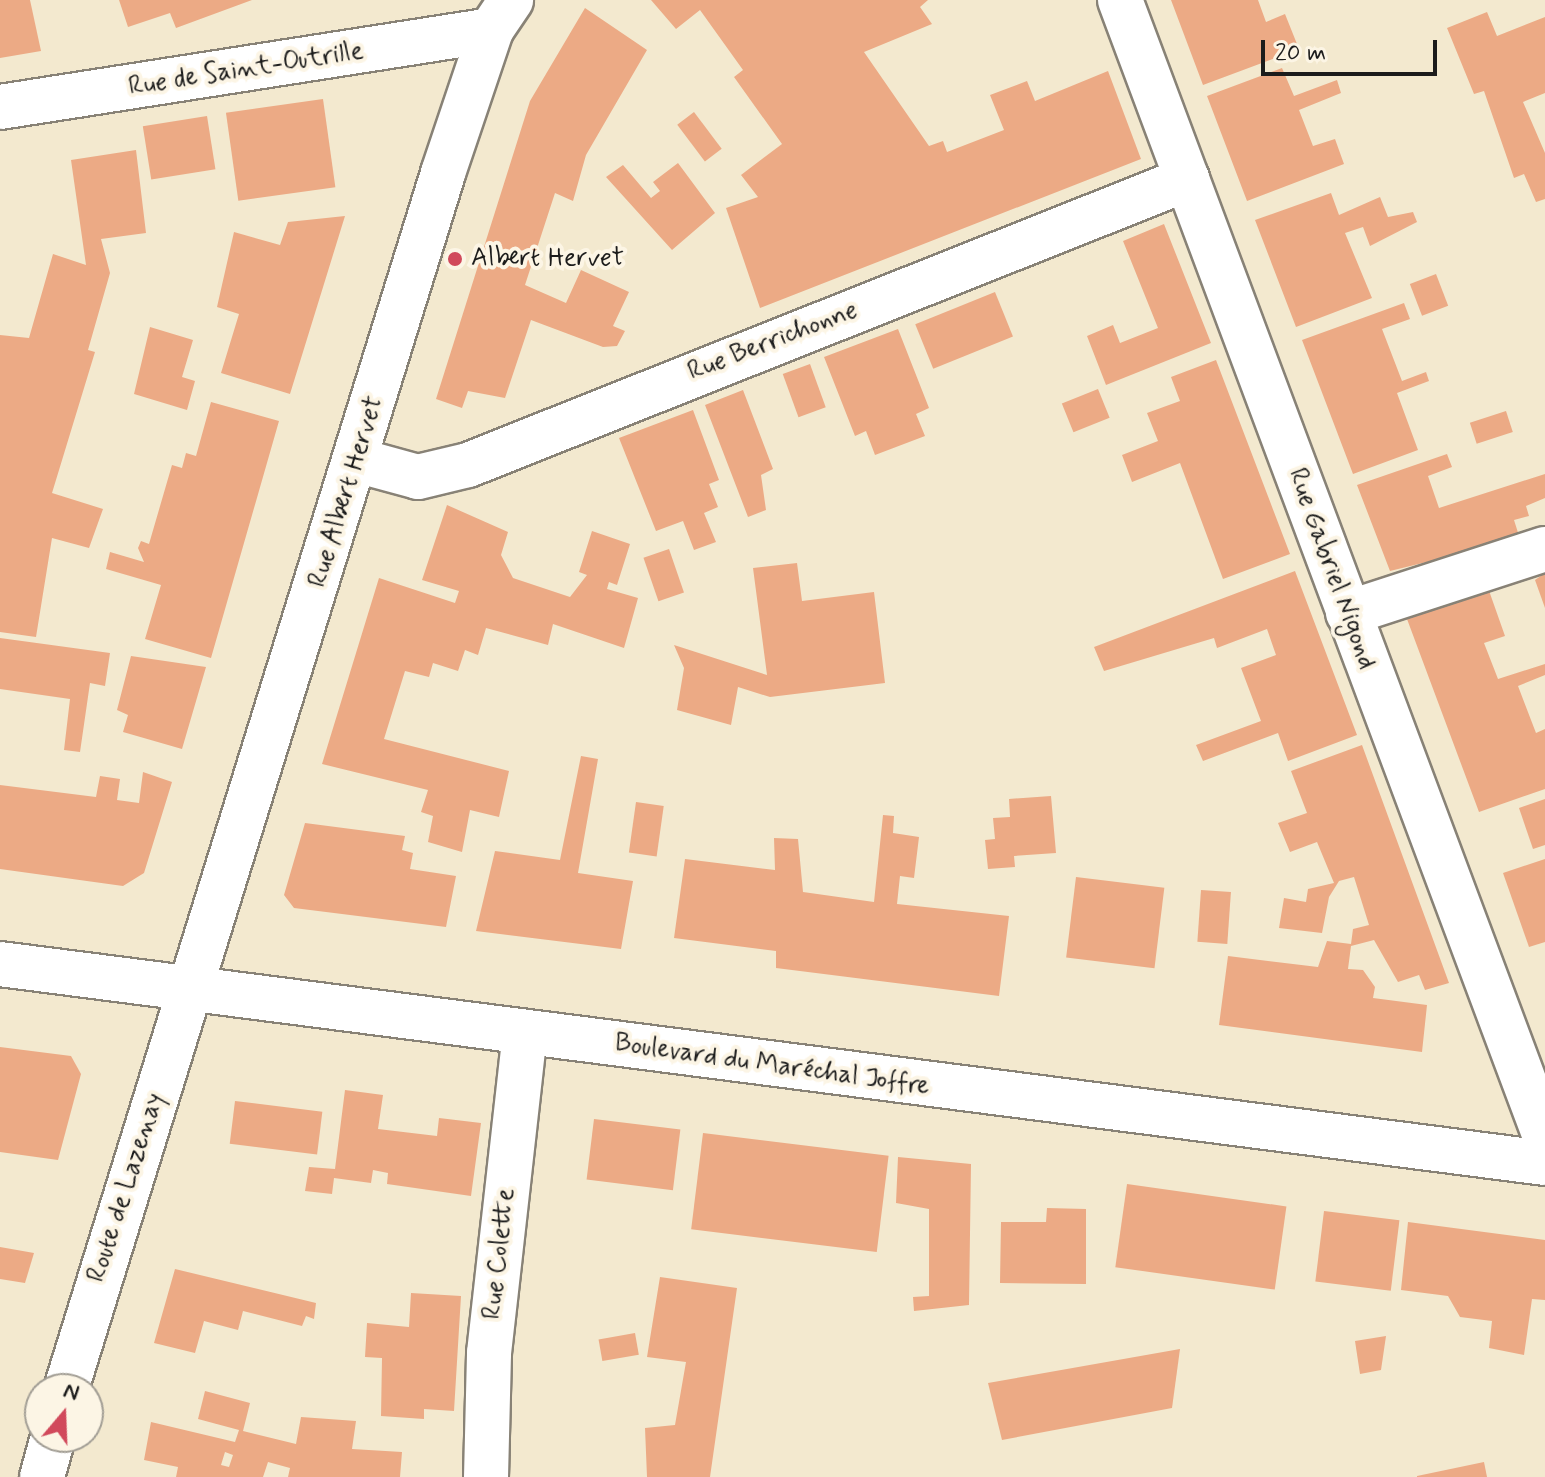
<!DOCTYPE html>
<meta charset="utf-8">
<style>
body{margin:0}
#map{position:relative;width:1545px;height:1477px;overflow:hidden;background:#f3e9cf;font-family:Mynerve,sans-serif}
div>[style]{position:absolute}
.building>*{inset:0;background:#ecaa85;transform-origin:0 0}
.roads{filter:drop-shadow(2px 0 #888276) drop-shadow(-2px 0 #888276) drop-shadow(0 2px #888276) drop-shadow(0 -2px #888276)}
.minor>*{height:44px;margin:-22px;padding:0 22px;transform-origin:22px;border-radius:22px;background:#fff}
.major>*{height:44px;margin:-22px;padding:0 22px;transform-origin:22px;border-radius:22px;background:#fff}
.dots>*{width:22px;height:22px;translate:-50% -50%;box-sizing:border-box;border:4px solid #fcf5e5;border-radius:50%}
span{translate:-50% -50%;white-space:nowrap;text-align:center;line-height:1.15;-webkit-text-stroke:8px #fcf5e5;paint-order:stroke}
.street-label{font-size:26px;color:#1c1c1c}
.poi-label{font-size:26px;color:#1c1c1c}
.left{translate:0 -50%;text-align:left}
.north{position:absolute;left:24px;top:1373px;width:80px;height:80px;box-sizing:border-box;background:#fcf5e5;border:2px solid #a29e95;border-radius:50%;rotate:19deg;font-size:22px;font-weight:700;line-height:32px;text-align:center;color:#1c1c1c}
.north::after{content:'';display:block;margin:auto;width:28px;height:36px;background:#d1495b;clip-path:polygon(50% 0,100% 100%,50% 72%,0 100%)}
.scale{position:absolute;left:1261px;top:40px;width:176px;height:36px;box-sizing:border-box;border:4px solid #1c1c1c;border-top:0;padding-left:10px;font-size:24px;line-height:28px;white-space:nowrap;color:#1c1c1c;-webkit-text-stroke:6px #fcf5e5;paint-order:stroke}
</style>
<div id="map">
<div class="building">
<div style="clip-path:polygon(0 0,30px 0,41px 51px,0 58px)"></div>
<div style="clip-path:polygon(119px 0,252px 0,176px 28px,170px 13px,128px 27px)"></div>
<div style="clip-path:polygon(651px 0,928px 0,920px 7px,932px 24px,864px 52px,929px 146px,943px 141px,947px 152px,1004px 130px,990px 95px,1027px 81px,1035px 101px,1108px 71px,1141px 159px,760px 308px,726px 208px,758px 197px,741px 175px,782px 144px,734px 77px,743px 70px,700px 10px,676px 29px)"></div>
<div style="clip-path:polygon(1171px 0,1258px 0,1266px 22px,1285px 14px,1299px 49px,1203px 85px)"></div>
<div style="clip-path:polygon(585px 8px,647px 50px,586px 155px,573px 201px,555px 193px,525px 285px,566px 303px,581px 270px,629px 292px,613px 326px,625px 331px,617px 346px,603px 347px,531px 320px,505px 398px,468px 391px,462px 408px,436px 399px,530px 101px)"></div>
<div style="clip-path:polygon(1487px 12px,1497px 36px,1545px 17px,1545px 93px,1523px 102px,1545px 153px,1545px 199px,1536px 202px,1524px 174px,1514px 178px,1484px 91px,1474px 94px,1447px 28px)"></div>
<div style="clip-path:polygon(1282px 68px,1294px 96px,1337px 80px,1341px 93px,1299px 110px,1313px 146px,1335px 139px,1344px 164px,1247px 201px,1207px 96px)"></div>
<div style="left:323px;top:99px;width:89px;height:98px;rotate:82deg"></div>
<div style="left:694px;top:112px;width:46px;height:21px;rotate:53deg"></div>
<div style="left:207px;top:116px;width:54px;height:65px;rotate:81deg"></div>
<div style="clip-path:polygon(136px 150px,146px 233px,101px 239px,110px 273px,88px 350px,95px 352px,52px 493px,103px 509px,89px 548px,52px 538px,36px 637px,0 632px,0 335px,29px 338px,53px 254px,86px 265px,71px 160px)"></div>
<div style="clip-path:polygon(678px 163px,715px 213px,672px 250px,606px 177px,623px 165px,651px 198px,660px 191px,653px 182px)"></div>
<div style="clip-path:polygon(1331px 193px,1339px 215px,1380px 197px,1388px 217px,1413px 212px,1417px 222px,1370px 246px,1363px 227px,1345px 233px,1372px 298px,1296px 327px,1255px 220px)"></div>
<div style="clip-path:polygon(345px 216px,290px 394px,221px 373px,239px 314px,217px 307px,234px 232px,280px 245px,288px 222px)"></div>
<div style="clip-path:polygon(1164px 224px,1211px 343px,1106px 385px,1087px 336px,1113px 325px,1120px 343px,1158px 328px,1123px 241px)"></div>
<div style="left:1436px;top:274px;width:34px;height:28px;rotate:69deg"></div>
<div style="left:995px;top:292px;width:48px;height:86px;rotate:68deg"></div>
<div style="clip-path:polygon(1404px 303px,1410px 319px,1382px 329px,1402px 381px,1426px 372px,1429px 381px,1397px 393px,1418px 450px,1353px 474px,1302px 340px)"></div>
<div style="clip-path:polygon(150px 327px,193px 340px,182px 377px,195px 381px,187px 410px,134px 394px)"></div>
<div style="clip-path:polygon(898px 329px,929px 408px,916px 414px,925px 436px,875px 455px,866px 431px,855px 436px,824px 357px)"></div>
<div style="clip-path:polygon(1216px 360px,1290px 554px,1223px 579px,1180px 463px,1132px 482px,1122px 455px,1158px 441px,1147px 413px,1180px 401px,1171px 377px)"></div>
<div style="left:810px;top:364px;width:46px;height:29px;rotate:70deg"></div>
<div style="left:1098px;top:389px;width:31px;height:39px;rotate:68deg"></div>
<div style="clip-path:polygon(743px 390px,773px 469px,761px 475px,766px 510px,748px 517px,705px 405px)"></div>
<div style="clip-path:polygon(211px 402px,279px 421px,211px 658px,145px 639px,161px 585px,106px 569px,110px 552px,144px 562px,138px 548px,141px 541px,149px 544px,172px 465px,182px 468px,186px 453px,196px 456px)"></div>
<div style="clip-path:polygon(693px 410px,719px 480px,709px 484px,718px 507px,704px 513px,716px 542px,694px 550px,683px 521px,656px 531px,619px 438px)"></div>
<div style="left:1506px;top:411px;width:22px;height:38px;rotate:72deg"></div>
<div style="clip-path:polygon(1447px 454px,1452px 467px,1428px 476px,1439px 508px,1545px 474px,1545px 498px,1526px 506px,1529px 516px,1514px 520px,1520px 539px,1390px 571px,1357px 485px)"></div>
<div style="clip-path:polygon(447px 505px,508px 532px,501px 555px,513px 578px,570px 597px,587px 575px,579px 572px,592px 531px,630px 544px,617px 585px,609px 582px,607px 589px,638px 598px,624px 648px,553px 624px,548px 645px,486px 628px,478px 655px,465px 650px,458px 671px,433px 663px,429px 677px,405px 671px,384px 739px,509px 771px,499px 817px,470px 810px,462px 852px,428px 842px,433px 816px,421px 812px,428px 790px,322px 764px,379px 578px,455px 603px,459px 591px,422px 580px)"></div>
<div style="left:669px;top:549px;width:46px;height:27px;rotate:71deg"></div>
<div style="clip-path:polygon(797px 563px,802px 601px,874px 592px,885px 683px,770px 697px,738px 687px,731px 725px,677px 710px,684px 668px,674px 645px,767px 675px,753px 568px)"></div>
<div style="clip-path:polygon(1295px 571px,1357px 735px,1288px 761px,1278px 733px,1203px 761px,1196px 745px,1261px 721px,1241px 668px,1276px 655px,1267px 629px,1217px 648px,1214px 638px,1104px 671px,1094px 647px)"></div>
<div style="clip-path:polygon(1545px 573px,1545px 608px,1535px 580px)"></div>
<div style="clip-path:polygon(1487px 585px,1505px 636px,1484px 643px,1498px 679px,1545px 664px,1545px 675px,1518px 686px,1536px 733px,1545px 729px,1545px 789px,1479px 812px,1404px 611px)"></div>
<div style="clip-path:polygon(0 638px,110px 653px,105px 686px,90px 683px,80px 752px,64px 750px,70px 699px,0 689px)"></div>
<div style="clip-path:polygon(131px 656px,206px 667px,182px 749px,123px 732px,128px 715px,117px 710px)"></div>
<div style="clip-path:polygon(1362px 745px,1449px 983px,1425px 990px,1419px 975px,1398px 982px,1374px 940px,1351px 946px,1348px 969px,1363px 970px,1375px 987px,1373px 998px,1427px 1005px,1422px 1052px,1219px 1025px,1228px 956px,1318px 967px,1327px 941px,1351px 944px,1353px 929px,1369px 925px,1354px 877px,1339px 881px,1329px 897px,1322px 933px,1279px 928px,1284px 898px,1306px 902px,1308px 889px,1334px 883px,1317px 842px,1290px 852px,1278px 823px,1307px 813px,1291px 771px)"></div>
<div style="clip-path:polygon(581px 756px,598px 759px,578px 873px,633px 881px,621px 949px,476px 931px,495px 851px,560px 860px)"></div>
<div style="clip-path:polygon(143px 772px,172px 782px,144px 873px,123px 886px,0 869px,0 785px,96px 797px,100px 776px,120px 779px,117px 800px,139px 803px)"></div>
<div style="clip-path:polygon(1051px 796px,1056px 853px,1014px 856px,1015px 867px,988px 869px,985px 840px,995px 839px,993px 818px,1010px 817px,1009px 799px)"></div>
<div style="clip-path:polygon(1545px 799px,1545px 845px,1533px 849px,1519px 808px)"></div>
<div style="left:636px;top:802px;width:28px;height:51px;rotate:8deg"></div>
<div style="clip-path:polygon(883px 815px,894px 816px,893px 833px,919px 837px,914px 878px,900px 876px,897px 904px,1009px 916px,999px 996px,776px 968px,776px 951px,674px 938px,685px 859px,775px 870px,774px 838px,798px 839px,803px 892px,874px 902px)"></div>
<div style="clip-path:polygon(305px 823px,405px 836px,402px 850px,413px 853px,410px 869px,456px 876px,446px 927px,294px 908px,284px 895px)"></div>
<div style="clip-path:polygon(1545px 859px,1545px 942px,1529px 947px,1503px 873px)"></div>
<div style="left:1076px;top:877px;width:89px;height:81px;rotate:7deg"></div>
<div style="left:1201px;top:890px;width:30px;height:52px;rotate:4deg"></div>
<div style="clip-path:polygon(0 1047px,71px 1056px,81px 1074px,58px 1160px,0 1152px)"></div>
<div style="clip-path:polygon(345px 1090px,383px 1095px,378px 1129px,437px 1136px,439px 1118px,481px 1123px,471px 1196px,387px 1184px,388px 1173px,373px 1170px,371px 1183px,334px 1178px,332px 1194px,305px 1191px,309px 1167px,335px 1169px)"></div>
<div style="left:235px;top:1101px;width:88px;height:43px;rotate:7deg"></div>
<div style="left:594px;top:1119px;width:87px;height:61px;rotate:7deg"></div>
<div style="left:703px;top:1133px;width:187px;height:97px;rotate:7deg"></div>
<div style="clip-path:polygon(898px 1157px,971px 1164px,969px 1305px,914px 1311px,913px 1297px,929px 1296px,929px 1209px,896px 1203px)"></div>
<div style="left:1127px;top:1184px;width:161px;height:84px;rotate:8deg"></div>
<div style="clip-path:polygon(1047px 1208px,1086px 1209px,1086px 1284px,1000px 1283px,1001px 1222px,1046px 1222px)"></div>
<div style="left:1324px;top:1211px;width:76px;height:71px;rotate:7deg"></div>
<div style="clip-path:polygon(1408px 1222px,1545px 1240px,1545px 1300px,1532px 1299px,1524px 1355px,1489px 1348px,1492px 1321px,1460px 1317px,1448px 1296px,1401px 1290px)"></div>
<div style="clip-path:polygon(0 1247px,34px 1253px,25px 1283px,0 1279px)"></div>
<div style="clip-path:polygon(175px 1269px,316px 1303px,314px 1319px,306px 1316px,302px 1326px,243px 1311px,238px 1330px,204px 1321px,195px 1353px,154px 1343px)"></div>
<div style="clip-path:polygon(660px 1277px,737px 1288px,710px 1477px,647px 1477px,645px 1428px,675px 1425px,686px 1362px,647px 1357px)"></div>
<div style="clip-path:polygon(411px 1293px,461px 1296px,454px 1411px,424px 1409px,424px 1419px,381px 1416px,382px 1358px,365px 1357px,367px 1323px,409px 1327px)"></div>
<div style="left:635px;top:1333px;width:22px;height:37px;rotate:80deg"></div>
<div style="clip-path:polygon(1386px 1336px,1381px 1370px,1360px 1374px,1355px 1341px)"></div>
<div style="clip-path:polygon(1180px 1349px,1172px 1408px,1002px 1440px,988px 1383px)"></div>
<div style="clip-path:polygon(evenodd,205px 1391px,250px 1403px,243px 1431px,296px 1444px,301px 1417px,356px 1421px,352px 1449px,402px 1452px,400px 1477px,288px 1477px,290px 1468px,268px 1462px,263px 1477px,176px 1477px,178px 1467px,144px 1460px,151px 1422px,235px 1442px,239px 1430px,198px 1419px,205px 1391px,225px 1452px,233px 1455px,229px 1467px,221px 1465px,225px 1452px)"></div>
<div style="clip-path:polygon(1484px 1462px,1487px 1477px,1417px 1477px,1417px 1476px)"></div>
</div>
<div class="roads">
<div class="minor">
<div style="left:1120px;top:0;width:1214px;rotate:69.5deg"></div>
<div style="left:0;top:107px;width:497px;rotate:-8.9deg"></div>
<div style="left:356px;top:460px;width:64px;rotate:15.3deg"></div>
<div style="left:418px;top:477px;width:51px;rotate:-13.5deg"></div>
<div style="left:468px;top:465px;width:774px;rotate:-21.69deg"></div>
<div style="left:1348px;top:613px;width:207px;rotate:-18deg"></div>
<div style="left:66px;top:1389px;width:1273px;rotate:-72.77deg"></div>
<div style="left:443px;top:173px;width:151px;rotate:-71.4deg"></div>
<div style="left:491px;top:30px;width:36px;rotate:-56deg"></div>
<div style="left:42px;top:1477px;width:41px;rotate:-74.6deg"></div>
<div style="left:486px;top:1477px;width:124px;rotate:-88.6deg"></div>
<div style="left:489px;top:1353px;width:322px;rotate:-83.6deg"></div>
</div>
<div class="major">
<div style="left:0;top:964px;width:1558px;rotate:7.34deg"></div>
</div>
</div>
<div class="dots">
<div style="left:455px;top:259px;background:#d1495b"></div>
</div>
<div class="street-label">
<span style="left:246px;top:70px;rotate:-9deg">Rue de Saint-Outrille</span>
<span style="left:773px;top:342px;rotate:-21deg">Rue Berrichonne</span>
<span style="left:347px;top:492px;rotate:-73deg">Rue Albert Hervet</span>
<span style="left:1331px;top:569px;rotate:70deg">Rue Gabriel Nigond</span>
<span style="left:772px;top:1066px;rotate:8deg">Boulevard du Maréchal Joffre</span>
<span style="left:127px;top:1188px;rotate:-72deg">Route de Lazenay</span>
<span style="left:500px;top:1254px;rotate:-84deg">Rue Colette</span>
</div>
<div class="poi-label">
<span class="left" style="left:471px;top:259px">Albert Hervet</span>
</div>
<div class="north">N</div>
<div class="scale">20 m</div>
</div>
